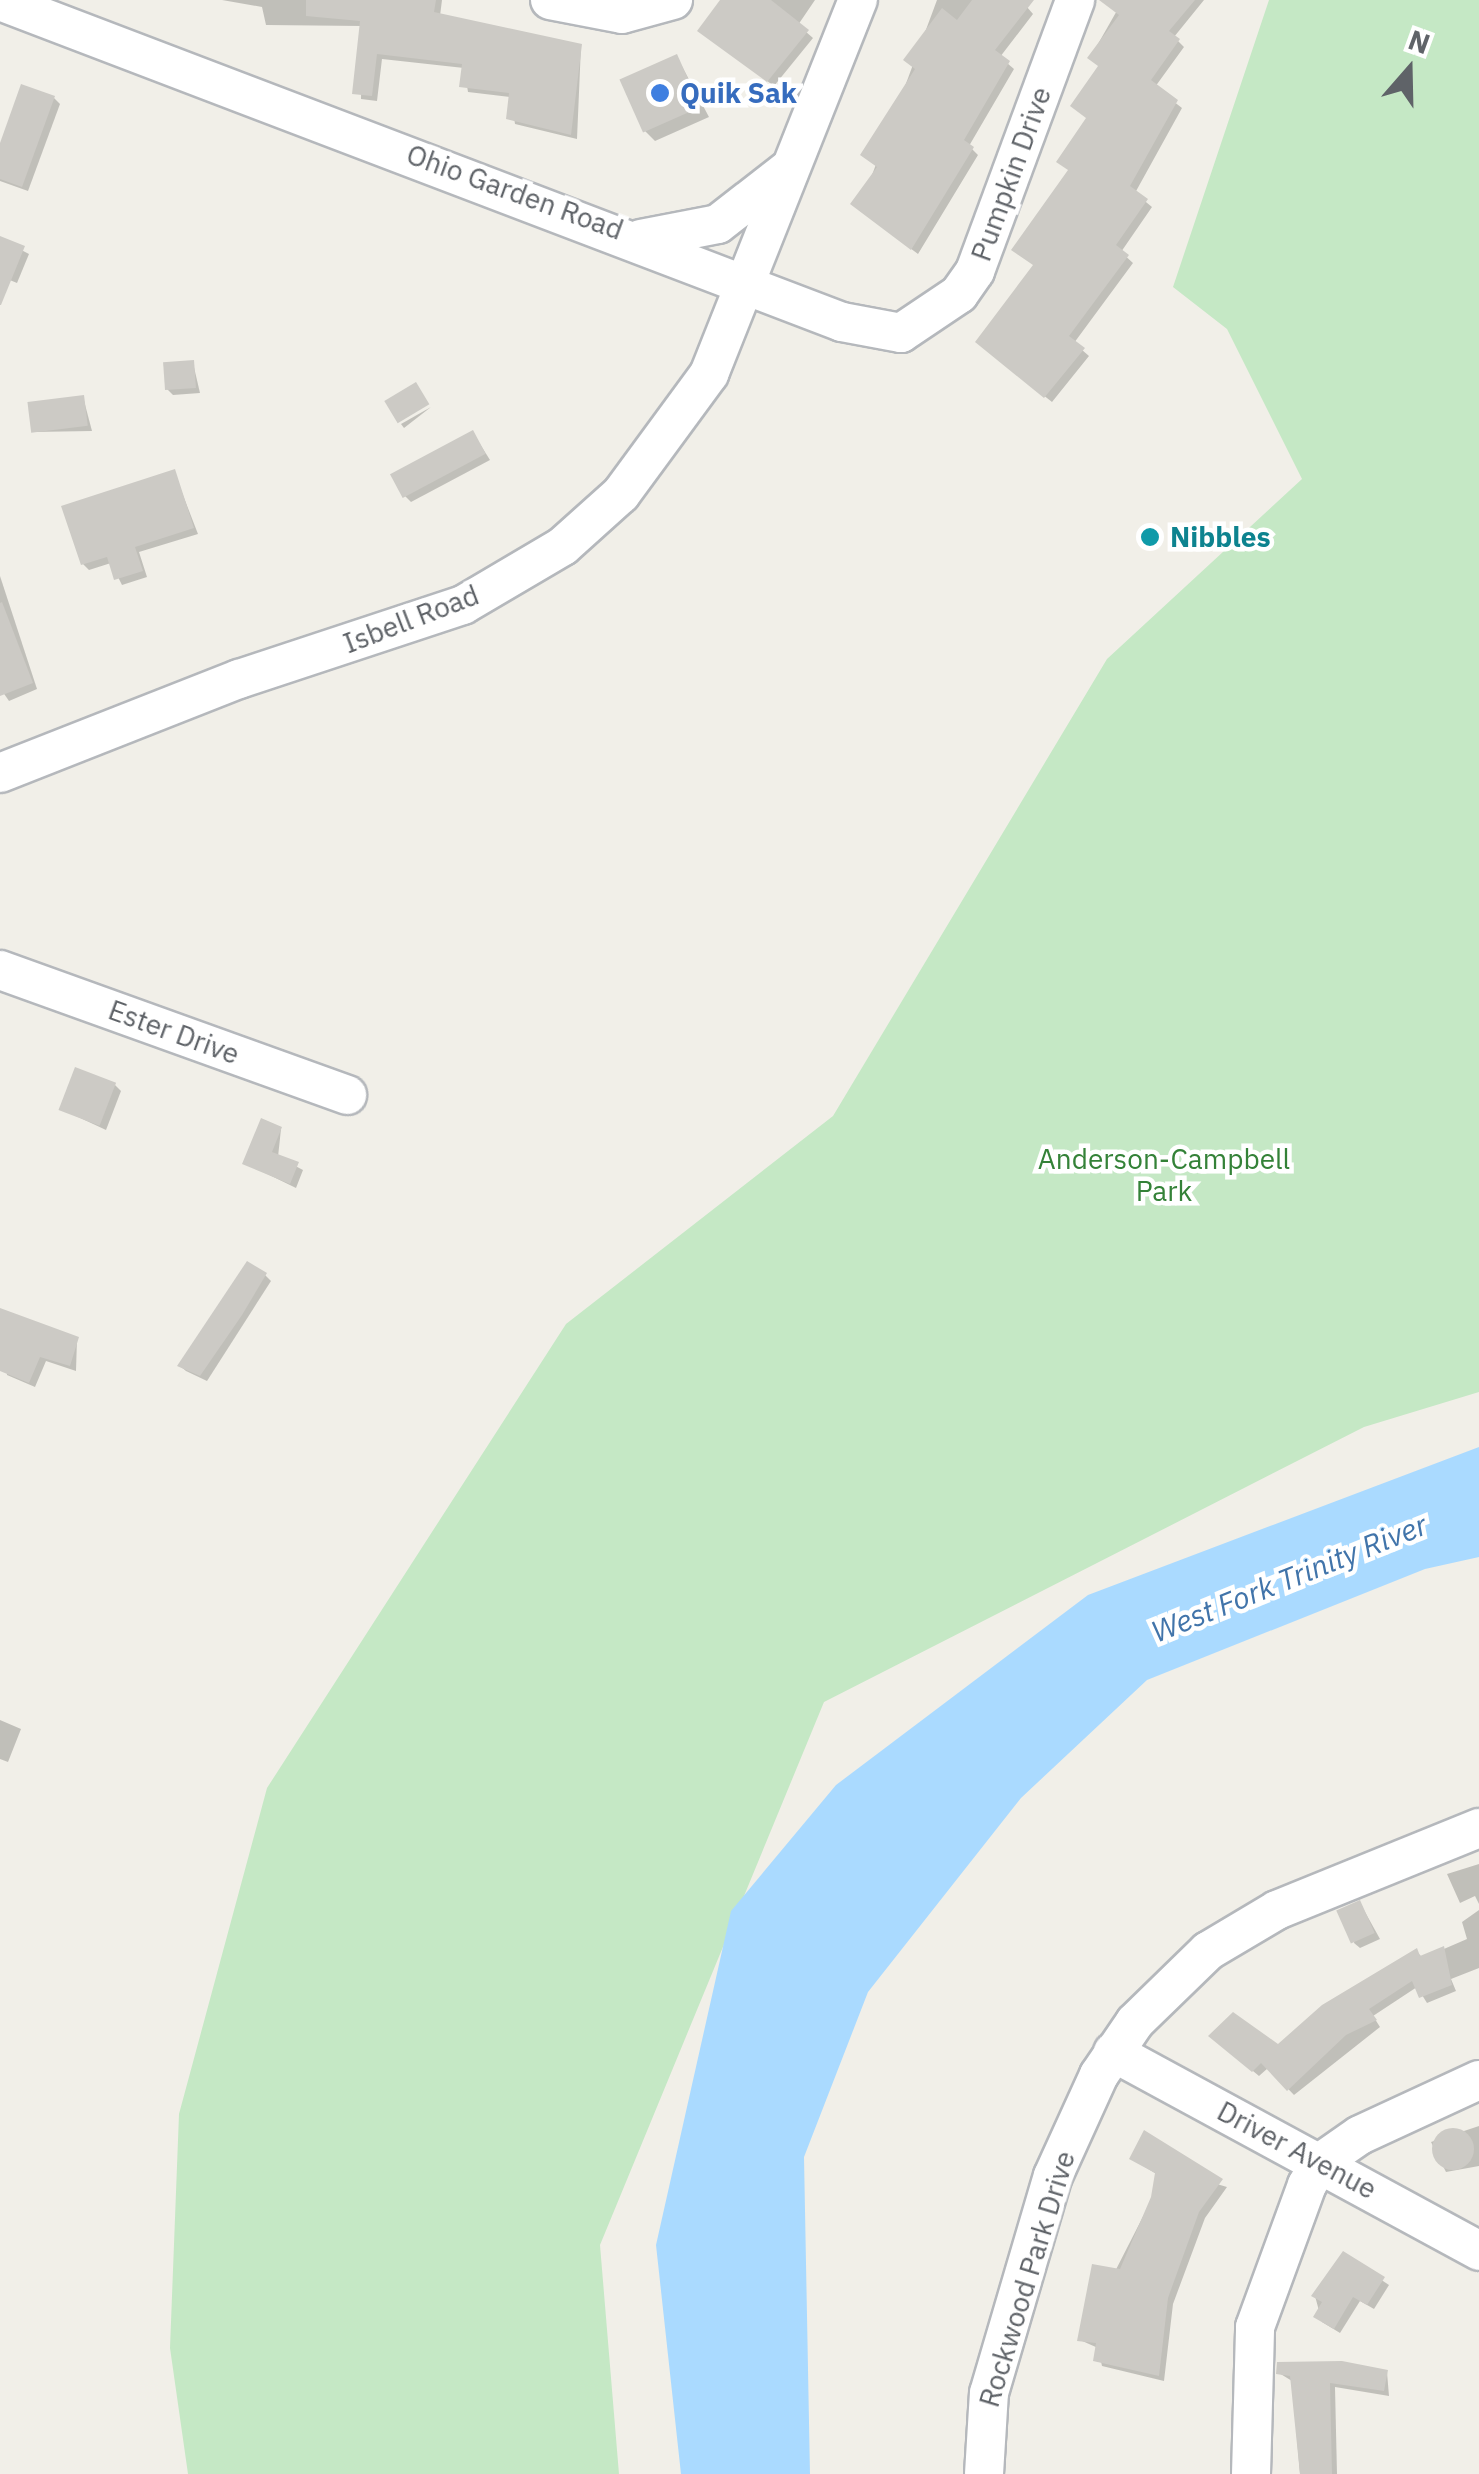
<!DOCTYPE html>
<style>
body{margin:0}
#map{position:relative;width:1479px;height:2474px;overflow:hidden;background:#f1efe8;font-family:"IBM Plex Sans",sans-serif}
div>[style]{position:absolute}
.green>*{inset:0;background:#c5e8c5}
.water>*{inset:0;background:#aadaff}
.shadow>*{inset:0;background:#0003}
.building>*{inset:0;background:#cccac5;transform-origin:0 0}
.round{border-radius:50%}
.roads{filter:drop-shadow(2px 0 #b5b8bc) drop-shadow(-2px 0 #b5b8bc) drop-shadow(0 2px #b5b8bc) drop-shadow(0 -2px #b5b8bc)}
.minor>*{height:38px;margin:-19px;padding:0 19px;transform-origin:19px;border-radius:19px;background:#fff}
.dots>*{width:28px;height:28px;translate:-50% -50%;box-sizing:border-box;border:5px solid #fff;border-radius:50%}
span{translate:-50% -50%;white-space:nowrap;text-align:center;line-height:1.15;-webkit-text-stroke:9px #fff;paint-order:stroke}
.shop-label{font-size:28px;color:#366cbe;font-weight:700}
.left{translate:0 -50%;text-align:left}
.street-label{font-size:28px;color:#5f6368}
.culture-label{font-size:28px;color:#0d838f;font-weight:700}
.park-label{font-size:28px;color:#348238}
.water-label{font-size:30px;color:#4174aa;font-style:italic}
.north{position:absolute;left:1359px;top:20px;width:100px;height:100px;-webkit-text-stroke:8px #fff;paint-order:stroke;rotate:20deg;font-size:28px;font-weight:700;line-height:40px;text-align:center;color:#5f6368}
.north::after{content:'';display:block;margin:auto;width:35px;height:45px;background:#5f6368;clip-path:polygon(50% 0,100% 100%,50% 72%,0 100%)}
</style>
<div id="map">
<div class="green">
<div style="clip-path:polygon(1269px 0,1479px 0,1479px 1392px,1364px 1427px,824px 1702px,600px 2245px,619px 2474px,188px 2474px,170px 2348px,179px 2114px,267px 1788px,566px 1324px,833px 1116px,1107px 659px,1302px 479px,1227px 329px,1173px 287px)"></div>
</div>
<div class="water">
<div style="clip-path:polygon(1479px 1447px,1479px 1557px,1425px 1569px,1147px 1680px,1021px 1798px,868px 1992px,804px 2157px,810px 2474px,681px 2474px,656px 2245px,731px 1911px,836px 1785px,1088px 1595px)"></div>
</div>
<div class="shadow">
<div style="clip-path:polygon(222px 0,442px 0,440px 16px,581px 46px,577px 139px,515px 124px,511px 97px,468px 92px,464px 68px,382px 59px,377px 101px,361px 99px,362px 26px,266px 25px,262px 7px)"></div>
<div style="clip-path:polygon(724px 0,815px 0,798px 25px,813px 38px,774px 86px,706px 36px)"></div>
<div style="clip-path:polygon(937px 0,1021px 0,1033px 14px,1000px 57px,1014px 69px,969px 146px,978px 155px,918px 254px,859px 210px)"></div>
<div style="clip-path:polygon(1123px 0,1204px 0,1174px 37px,1184px 47px,1155px 87px,1182px 108px,1135px 193px,1152px 207px,1121px 252px,1133px 263px,1074px 343px,1089px 356px,1052px 402px,984px 348px,1035px 266px,1089px 119px,1101px 67px,1090px 58px)"></div>
<div style="clip-path:polygon(677px 57px,709px 117px,655px 141px,645px 131px)"></div>
<div style="clip-path:polygon(54px 98px,60px 104px,28px 191px,0 181px,0 150px)"></div>
<div style="clip-path:polygon(0 239px,29px 254px,17px 283px,0 276px)"></div>
<div style="clip-path:polygon(193px 363px,200px 393px,173px 395px,167px 389px)"></div>
<div style="clip-path:polygon(83px 397px,92px 431px,33px 432px)"></div>
<div style="clip-path:polygon(431px 407px,404px 428px,401px 424px)"></div>
<div style="clip-path:polygon(473px 433px,490px 460px,411px 502px,405px 496px)"></div>
<div style="clip-path:polygon(174px 472px,198px 534px,139px 552px,147px 577px,122px 585px,111px 563px,89px 570px,83px 564px)"></div>
<div style="clip-path:polygon(0 576px,37px 689px,9px 701px,0 688px)"></div>
<div style="clip-path:polygon(115px 1085px,121px 1091px,106px 1130px,61px 1109px)"></div>
<div style="clip-path:polygon(281px 1129px,278px 1157px,303px 1170px,296px 1188px,245px 1163px)"></div>
<div style="clip-path:polygon(265px 1275px,271px 1281px,207px 1381px,186px 1371px,180px 1366px)"></div>
<div style="clip-path:polygon(0 1310px,77px 1339px,76px 1371px,46px 1361px,35px 1387px,7px 1375px)"></div>
<div style="clip-path:polygon(0 1720px,21px 1729px,8px 1762px,0 1759px)"></div>
<div style="clip-path:polygon(1479px 1864px,1479px 1904px,1475px 1896px,1460px 1903px,1447px 1874px)"></div>
<div style="clip-path:polygon(1360px 1903px,1380px 1939px,1360px 1948px,1354px 1943px)"></div>
<div style="clip-path:polygon(1479px 1910px,1479px 1968px,1451px 1979px,1456px 1991px,1427px 2003px,1417px 1987px,1373px 2016px,1380px 2027px,1294px 2095px,1268px 2068px,1259px 2076px,1217px 2041px,1279px 2047px,1416px 1951px,1423px 1958px,1467px 1939px,1462px 1922px)"></div>
<div style="clip-path:polygon(1479px 2126px,1479px 2166px,1446px 2172px,1431px 2142px)"></div>
<div style="clip-path:polygon(1132px 2159px,1227px 2187px,1205px 2218px,1173px 2304px,1164px 2381px,1102px 2366px,1098px 2348px,1080px 2340px,1153px 2197px,1158px 2175px)"></div>
<div style="clip-path:polygon(1344px 2255px,1389px 2285px,1374px 2309px,1360px 2301px,1340px 2333px,1322px 2322px,1315px 2296px)"></div>
<div style="clip-path:polygon(1387px 2372px,1389px 2396px,1335px 2387px,1337px 2474px,1300px 2474px,1292px 2381px,1279px 2373px)"></div>
</div>
<div class="building">
<div style="clip-path:polygon(306px 0,436px 0,434px 12px,582px 44px,571px 135px,506px 119px,509px 93px,459px 87px,462px 64px,377px 54px,372px 96px,352px 94px,360px 21px,306px 16px)"></div>
<div style="clip-path:polygon(720px 0,771px 0,809px 30px,767px 82px,697px 31px)"></div>
<div style="clip-path:polygon(972px 0,1034px 0,995px 50px,1010px 61px,964px 140px,974px 147px,911px 250px,850px 204px,877px 167px,860px 155px,915px 69px,903px 60px,942px 8px,957px 20px)"></div>
<div style="clip-path:polygon(1099px 0,1195px 0,1169px 31px,1180px 39px,1151px 80px,1178px 100px,1130px 186px,1148px 199px,1116px 245px,1129px 255px,1069px 336px,1085px 348px,1044px 398px,975px 342px,1033px 265px,1011px 250px,1068px 170px,1056px 162px,1086px 118px,1070px 106px,1098px 66px,1087px 58px,1119px 15px)"></div>
<div style="left:677px;top:54px;width:58px;height:63px;rotate:66deg"></div>
<div style="clip-path:polygon(21px 84px,55px 96px,22px 187px,0 179px,0 143px)"></div>
<div style="clip-path:polygon(0 236px,25px 246px,1px 305px,0 305px)"></div>
<div style="left:194px;top:360px;width:28px;height:31px;rotate:86deg"></div>
<div style="left:416px;top:382px;width:26px;height:37px;rotate:59deg"></div>
<div style="left:84px;top:395px;width:31px;height:57px;rotate:83deg"></div>
<div style="left:473px;top:430px;width:27px;height:94px;rotate:62deg"></div>
<div style="clip-path:polygon(175px 469px,194px 528px,135px 547px,143px 571px,114px 580px,107px 557px,81px 565px,61px 506px)"></div>
<div style="clip-path:polygon(2px 602px,33px 683px,0 696px,0 603px)"></div>
<div style="left:75px;top:1067px;width:44px;height:46px;rotate:21deg"></div>
<div style="clip-path:polygon(261px 1118px,282px 1127px,272px 1152px,299px 1162px,290px 1184px,242px 1164px)"></div>
<div style="clip-path:polygon(247px 1261px,267px 1273px,242px 1315px,200px 1376px,177px 1366px)"></div>
<div style="clip-path:polygon(0 1308px,79px 1337px,70px 1366px,40px 1357px,29px 1383px,0 1371px)"></div>
<div style="left:1360px;top:1900px;width:36px;height:26px;rotate:66deg"></div>
<div style="clip-path:polygon(1444px 1946px,1452px 1985px,1419px 1998px,1412px 1981px,1369px 2009px,1377px 2020px,1346px 2035px,1287px 2091px,1261px 2063px,1252px 2072px,1208px 2036px,1233px 2012px,1278px 2044px,1322px 2005px,1417px 1948px,1420px 1956px)"></div>
<div class="round" style="left:1432px;top:2128px;width:42px;height:42px"></div>
<div style="clip-path:polygon(1144px 2130px,1223px 2179px,1199px 2212px,1168px 2298px,1159px 2376px,1093px 2361px,1096px 2343px,1077px 2341px,1092px 2264px,1120px 2269px,1151px 2197px,1155px 2173px,1129px 2159px)"></div>
<div style="clip-path:polygon(1343px 2251px,1385px 2277px,1367px 2305px,1353px 2297px,1334px 2329px,1313px 2317px,1322px 2302px,1311px 2296px)"></div>
<div style="clip-path:polygon(1342px 2361px,1388px 2370px,1384px 2391px,1330px 2383px,1332px 2474px,1300px 2474px,1290px 2376px,1276px 2374px,1277px 2362px)"></div>
</div>
<div class="roads">
<div class="minor">
<div style="left:550px;top:0;width:73px;rotate:11deg"></div>
<div style="left:622px;top:14px;width:53px;rotate:-15.4deg"></div>
<div style="left:0;top:1px;width:901px;rotate:20.87deg"></div>
<div style="left:842px;top:322px;width:60px;rotate:10.6deg"></div>
<div style="left:901px;top:333px;width:70px;rotate:-33.9deg"></div>
<div style="left:959px;top:294px;width:28px;rotate:-55deg"></div>
<div style="left:975px;top:271px;width:289px;rotate:-69.7deg"></div>
<div style="left:641px;top:239px;width:78px;rotate:-11deg"></div>
<div style="left:718px;top:224px;width:86px;rotate:-37.9deg"></div>
<div style="left:0;top:773px;width:257px;rotate:-21.5deg"></div>
<div style="left:239px;top:679px;width:236px;rotate:-18.3deg"></div>
<div style="left:463px;top:605px;width:116px;rotate:-30.5deg"></div>
<div style="left:563px;top:546px;width:78px;rotate:-41.9deg"></div>
<div style="left:621px;top:494px;width:149px;rotate:-53.7deg"></div>
<div style="left:709px;top:374px;width:403px;rotate:-68.3deg"></div>
<div style="left:0;top:970px;width:369px;rotate:19.8deg"></div>
<div style="left:1113px;top:2052px;width:417px;rotate:28.5deg"></div>
<div style="left:984px;top:2474px;width:81px;rotate:-86.5deg"></div>
<div style="left:989px;top:2393px;width:226px;rotate:-73.6deg"></div>
<div style="left:1053px;top:2176px;width:111px;rotate:-65.5deg"></div>
<div style="left:1099px;top:2075px;width:64px;rotate:-55.8deg"></div>
<div style="left:1135px;top:2022px;width:102px;rotate:-44.2deg"></div>
<div style="left:1208px;top:1951px;width:80px;rotate:-30.7deg"></div>
<div style="left:1277px;top:1910px;width:218px;rotate:-22.1deg"></div>
<div style="left:1251px;top:2474px;width:147px;rotate:-88.4deg"></div>
<div style="left:1255px;top:2327px;width:151px;rotate:-69.9deg"></div>
<div style="left:1307px;top:2185px;width:27px;rotate:-59deg"></div>
<div style="left:1321px;top:2162px;width:47px;rotate:-34.7deg"></div>
<div style="left:1360px;top:2135px;width:131px;rotate:-24.8deg"></div>
</div>
</div>
<div class="dots">
<div style="left:660px;top:93px;background:#3f7fe0"></div>
<div style="left:1150px;top:537px;background:#0f9aa8"></div>
</div>
<div class="shop-label">
<span class="left" style="left:680px;top:93px">Quik Sak</span>
</div>
<div class="street-label">
<span style="left:1011px;top:174px;rotate:-70deg">Pumpkin Drive</span>
<span style="left:515px;top:192px;rotate:20deg">Ohio Garden Road</span>
<span style="left:411px;top:619px;rotate:-21deg">Isbell Road</span>
<span style="left:174px;top:1032px;rotate:20deg">Ester Drive</span>
<span style="left:1297px;top:2150px;rotate:28deg">Driver Avenue</span>
<span style="left:1027px;top:2279px;rotate:-73deg">Rockwood Park Drive</span>
</div>
<div class="culture-label">
<span class="left" style="left:1170px;top:537px">Nibbles</span>
</div>
<div class="park-label">
<span style="left:1164px;top:1175px">Anderson-Campbell<br>Park</span>
</div>
<div class="water-label">
<span style="left:1289px;top:1578px;rotate:-22deg">West Fork Trinity River</span>
</div>
<div class="north">N</div>
</div>
